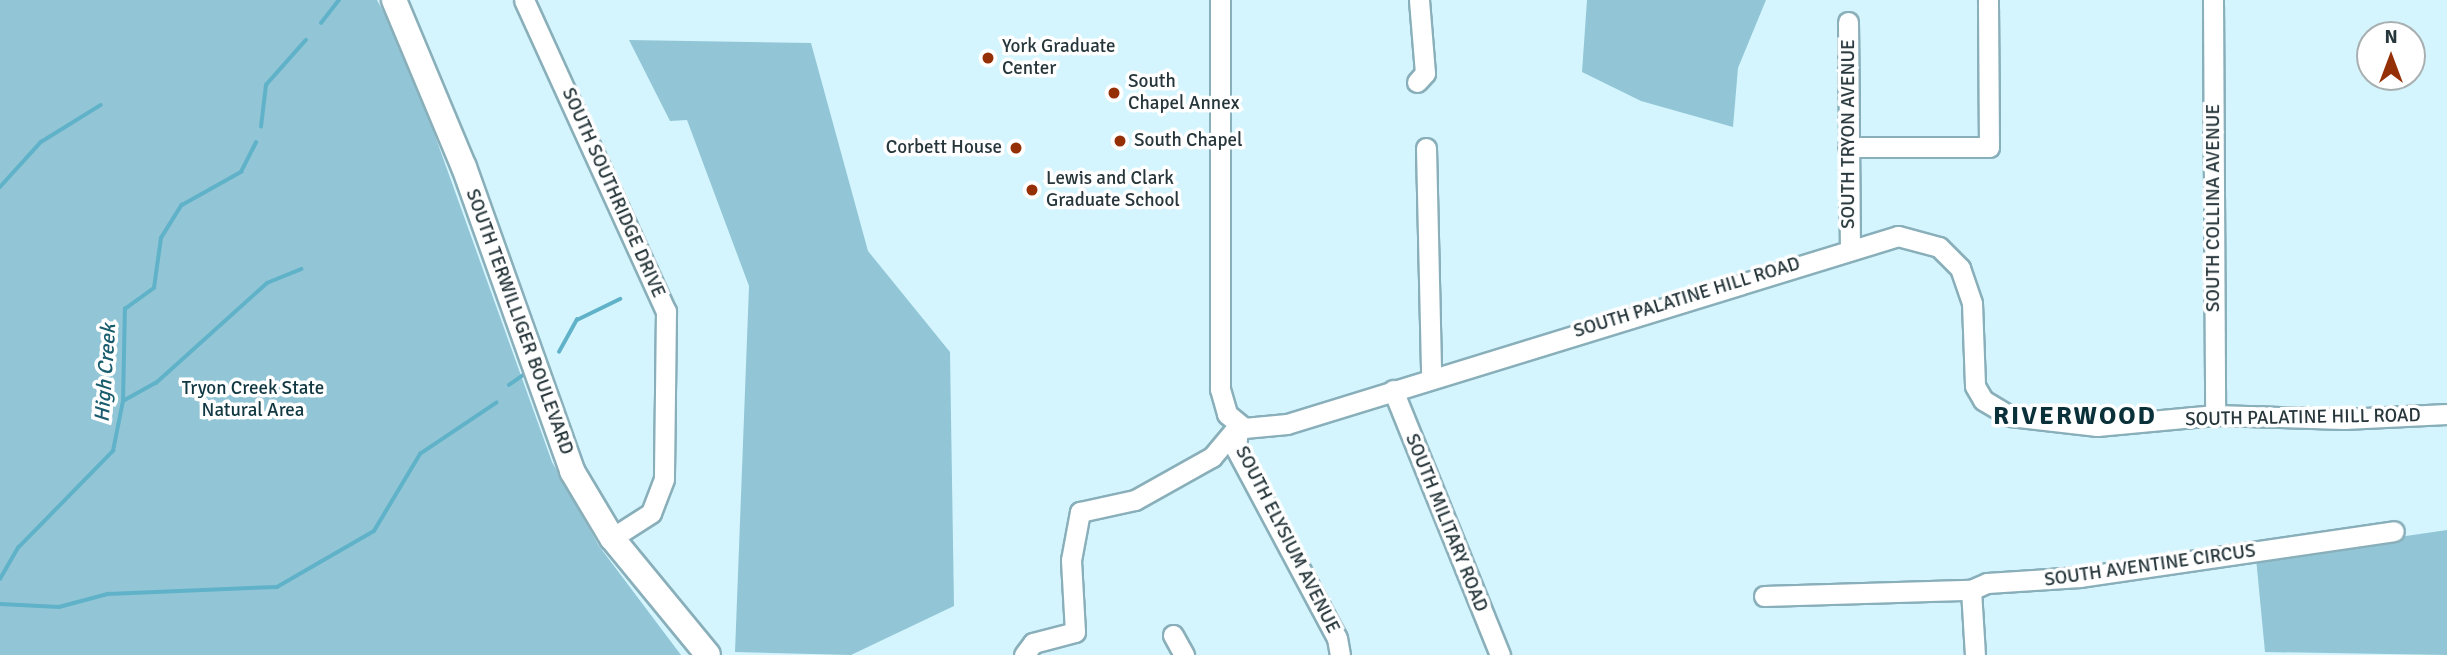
<!DOCTYPE html>
<style>
body{margin:0}
#map{position:relative;width:2447px;height:655px;overflow:hidden;background:#d5f5fe;font-family:Signika,sans-serif}
div>[style]{position:absolute}
.green>*{inset:0;background:#92c6d6}
.stream>*{height:3.5px;margin:-1.75px;padding:0 1.75px;transform-origin:1.75px;border-radius:1.75px;background:#60b2c9}
.roads{filter:drop-shadow(2px 0 #89afba) drop-shadow(-2px 0 #89afba) drop-shadow(0 2px #89afba) drop-shadow(0 -2px #89afba)}
.minor>*{height:19px;margin:-9.5px;padding:0 9.5px;transform-origin:9.5px;border-radius:9.5px;background:#fff}
.major>*{height:24px;margin:-12px;padding:0 12px;transform-origin:12px;border-radius:12px;background:#fff}
.dots>*{width:19px;height:19px;translate:-50% -50%;box-sizing:border-box;border:4px solid #fff;border-radius:50%}
span{translate:-50% -50%;white-space:nowrap;text-align:center;line-height:1.15;-webkit-text-stroke:7px #fff;paint-order:stroke}
.poi-label{font-size:19px;color:#26363b}
.left{translate:0 -50%;text-align:left}
.right{translate:-100% -50%;text-align:right}
.street-label{font-size:19px;color:#26363b}
.park-label{font-size:19px;color:#113842}
.water-label{font-size:21px;color:#195c6d;font-style:italic}
.district-label{font-size:26px;color:#0a3039;font-weight:700;letter-spacing:2px}
.north{position:absolute;left:2356px;top:21px;width:70px;height:70px;box-sizing:border-box;background:#fff;border:2px solid #a8afb1;border-radius:50%;rotate:0deg;font-size:19px;font-weight:700;line-height:28px;text-align:center;color:#26363b}
.north::after{content:'';display:block;margin:auto;width:24px;height:32px;background:#952f06;clip-path:polygon(50% 0,100% 100%,50% 72%,0 100%)}
</style>
<div id="map">
<div class="green">
<div style="clip-path:polygon(0 0,377px 0,405px 52px,552px 462px,599px 546px,681px 655px,0 655px)"></div>
<div style="clip-path:polygon(1587px 0,1766px 0,1738px 68px,1733px 127px,1641px 101px,1582px 72px)"></div>
<div style="clip-path:polygon(629px 40px,811px 43px,868px 251px,950px 352px,954px 606px,851px 655px,735px 652px,749px 286px,687px 120px,670px 121px)"></div>
<div style="clip-path:polygon(2447px 530px,2447px 655px,2265px 652px,2256px 558px)"></div>
</div>
<div class="stream">
<div style="left:321px;top:23px;width:29px;rotate:-52deg"></div>
<div style="left:261px;top:127px;width:42px;rotate:-83.2deg"></div>
<div style="left:266px;top:85px;width:60px;rotate:-48.4deg"></div>
<div style="left:0;top:187px;width:61px;rotate:-47.7deg"></div>
<div style="left:41px;top:142px;width:70px;rotate:-31.7deg"></div>
<div style="left:559px;top:352px;width:37px;rotate:-61deg"></div>
<div style="left:577px;top:320px;width:48px;rotate:-26deg"></div>
<div style="left:509px;top:385px;width:21px;rotate:-35deg"></div>
<div style="left:123px;top:401px;width:38px;rotate:-29deg"></div>
<div style="left:156px;top:383px;width:149px;rotate:-42deg"></div>
<div style="left:267px;top:283px;width:37px;rotate:-22deg"></div>
<div style="left:0;top:579px;width:36px;rotate:-60deg"></div>
<div style="left:18px;top:548px;width:136px;rotate:-45.6deg"></div>
<div style="left:113px;top:451px;width:51px;rotate:-78.7deg"></div>
<div style="left:123px;top:401px;width:92px;rotate:-88.8deg"></div>
<div style="left:125px;top:309px;width:36px;rotate:-36deg"></div>
<div style="left:154px;top:288px;width:50px;rotate:-82deg"></div>
<div style="left:161px;top:238px;width:39px;rotate:-58deg"></div>
<div style="left:182px;top:205px;width:68px;rotate:-29.2deg"></div>
<div style="left:241px;top:172px;width:33px;rotate:-63deg"></div>
<div style="left:0;top:604px;width:59px;rotate:2.9deg"></div>
<div style="left:59px;top:607px;width:51px;rotate:-14.9deg"></div>
<div style="left:108px;top:594px;width:169px;rotate:-2.4deg"></div>
<div style="left:277px;top:587px;width:112px;rotate:-30deg"></div>
<div style="left:374px;top:531px;width:90px;rotate:-59.1deg"></div>
<div style="left:420px;top:454px;width:92px;rotate:-33.9deg"></div>
</div>
<div class="roads">
<div class="minor">
<div style="left:524px;top:0;width:342px;rotate:65.5deg"></div>
<div style="left:666px;top:311px;width:168px;rotate:90.7deg"></div>
<div style="left:664px;top:479px;width:36px;rotate:111deg"></div>
<div style="left:651px;top:513px;width:46px;rotate:147.3deg"></div>
<div style="left:1220px;top:0;width:389px;rotate:90deg"></div>
<div style="left:1220px;top:389px;width:26px;rotate:74deg"></div>
<div style="left:1227px;top:414px;width:22px;rotate:39deg"></div>
<div style="left:1244px;top:428px;width:43px;rotate:-5.3deg"></div>
<div style="left:1287px;top:424px;width:639px;rotate:-17.1deg"></div>
<div style="left:1898px;top:236px;width:42px;rotate:15deg"></div>
<div style="left:1939px;top:247px;width:30px;rotate:45deg"></div>
<div style="left:1960px;top:268px;width:37px;rotate:71deg"></div>
<div style="left:1972px;top:303px;width:83px;rotate:87.9deg"></div>
<div style="left:1975px;top:386px;width:16px;rotate:60deg"></div>
<div style="left:1983px;top:400px;width:31px;rotate:31deg"></div>
<div style="left:2010px;top:416px;width:88px;rotate:6.6deg"></div>
<div style="left:2097px;top:426px;width:119px;rotate:-5.3deg"></div>
<div style="left:2215px;top:415px;width:129px;rotate:1.8deg"></div>
<div style="left:2344px;top:419px;width:103px;rotate:-2.8deg"></div>
<div style="left:2213px;top:0;width:415px;rotate:89.7deg"></div>
<div style="left:1848px;top:22px;width:225px;rotate:89.5deg"></div>
<div style="left:1417px;top:82px;width:12px;rotate:-48deg"></div>
<div style="left:1425px;top:73px;width:73px;rotate:-94.7deg"></div>
<div style="left:1848px;top:147px;width:141px"></div>
<div style="left:1989px;top:147px;width:147px;rotate:-90.4deg"></div>
<div style="left:1426px;top:148px;width:229px;rotate:88.7deg"></div>
<div style="left:1393px;top:390px;width:286px;rotate:68deg"></div>
<div style="left:1238px;top:427px;width:22px;rotate:95deg"></div>
<div style="left:1236px;top:449px;width:214px;rotate:61.9deg"></div>
<div style="left:1337px;top:638px;width:17px;rotate:80deg"></div>
<div style="left:1971px;top:590px;width:65px;rotate:86.5deg"></div>
<div style="left:1764px;top:596px;width:207px;rotate:-1.7deg"></div>
<div style="left:1971px;top:590px;width:17px;rotate:-24deg"></div>
<div style="left:1987px;top:583px;width:93px;rotate:-3.7deg"></div>
<div style="left:2080px;top:577px;width:317px;rotate:-8.3deg"></div>
<div style="left:1173px;top:635px;width:23px;rotate:61deg"></div>
<div style="left:1024px;top:655px;width:15px;rotate:-53deg"></div>
<div style="left:1033px;top:643px;width:43px;rotate:-14.7deg"></div>
<div style="left:1075px;top:632px;width:72px;rotate:-93.2deg"></div>
<div style="left:1071px;top:560px;width:49px;rotate:-79.4deg"></div>
<div style="left:1080px;top:512px;width:56px;rotate:-12.3deg"></div>
<div style="left:1135px;top:500px;width:88px;rotate:-29.2deg"></div>
<div style="left:1212px;top:457px;width:40px;rotate:-50deg"></div>
</div>
<div class="major">
<div style="left:394px;top:0;width:181px;rotate:67.3deg"></div>
<div style="left:464px;top:167px;width:323px;rotate:70.4deg"></div>
<div style="left:572px;top:471px;width:78px;rotate:59.2deg"></div>
<div style="left:612px;top:538px;width:151px;rotate:50.6deg"></div>
</div>
</div>
<div class="dots">
<div style="left:988px;top:58px;background:#952f06"></div>
<div style="left:1114px;top:93px;background:#952f06"></div>
<div style="left:1120px;top:141px;background:#952f06"></div>
<div style="left:1016px;top:148px;background:#952f06"></div>
<div style="left:1032px;top:190px;background:#952f06"></div>
</div>
<div class="poi-label">
<span class="left" style="left:1002px;top:58px">York Graduate<br>Center</span>
<span class="left" style="left:1128px;top:93px">South<br>Chapel Annex</span>
<span class="left" style="left:1134px;top:141px">South Chapel</span>
<span class="right" style="left:1002px;top:148px">Corbett House</span>
<span class="left" style="left:1046px;top:190px">Lewis and Clark<br>Graduate School</span>
</div>
<div class="street-label">
<span style="left:1849px;top:134px;rotate:-90deg">SOUTH TRYON AVENUE</span>
<span style="left:613px;top:193px;rotate:66deg">SOUTH SOUTHRIDGE DRIVE</span>
<span style="left:2214px;top:208px;rotate:-90deg">SOUTH COLLINA AVENUE</span>
<span style="left:1687px;top:298px;rotate:-17deg">SOUTH PALATINE HILL ROAD</span>
<span style="left:519px;top:322px;rotate:70deg">SOUTH TERWILLIGER BOULEVARD</span>
<span style="left:2303px;top:418px;rotate:-1deg">SOUTH PALATINE HILL ROAD</span>
<span style="left:1446px;top:523px;rotate:68deg">SOUTH MILITARY ROAD</span>
<span style="left:1287px;top:540px;rotate:63deg">SOUTH ELYSIUM AVENUE</span>
<span style="left:2150px;top:566px;rotate:-8deg">SOUTH AVENTINE CIRCUS</span>
</div>
<div class="park-label">
<span style="left:253px;top:400px">Tryon Creek State<br>Natural Area</span>
</div>
<div class="water-label">
<span style="left:105px;top:373px;rotate:-86deg">High Creek</span>
</div>
<div class="district-label">
<span style="left:2075px;top:417px">RIVERWOOD</span>
</div>
<div class="north">N</div>
</div>
